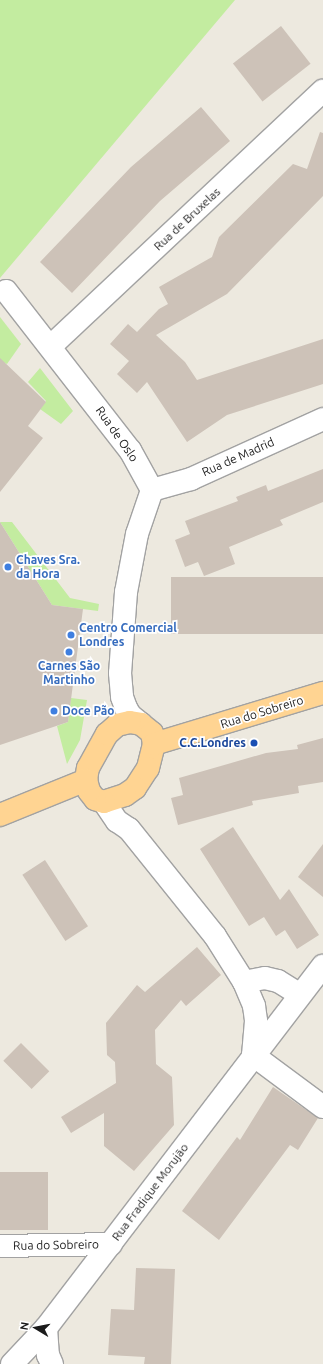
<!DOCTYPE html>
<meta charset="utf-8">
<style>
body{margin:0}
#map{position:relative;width:323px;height:1364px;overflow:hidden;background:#ede9df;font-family:Ubuntu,sans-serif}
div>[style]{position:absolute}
.grass>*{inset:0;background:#c3eca0}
.building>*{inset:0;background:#cdc2b8;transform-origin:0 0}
.roads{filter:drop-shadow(1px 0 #a2a2a2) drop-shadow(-1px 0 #a2a2a2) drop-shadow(0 1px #a2a2a2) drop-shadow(0 -1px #a2a2a2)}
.minor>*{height:22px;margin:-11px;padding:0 11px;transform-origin:11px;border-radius:11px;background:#fff}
.primary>*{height:22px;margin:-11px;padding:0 11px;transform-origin:11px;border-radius:11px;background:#ffd492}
.dots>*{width:11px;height:11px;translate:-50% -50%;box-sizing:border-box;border:2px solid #fff;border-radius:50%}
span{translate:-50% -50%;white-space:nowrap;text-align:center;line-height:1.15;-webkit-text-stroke:3.5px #fff;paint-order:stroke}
.street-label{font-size:12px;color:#1b1b1b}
.shop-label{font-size:12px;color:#366cbe;font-weight:700}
.left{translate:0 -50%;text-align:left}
.transit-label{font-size:12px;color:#164399;font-weight:700}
.right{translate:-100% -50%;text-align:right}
.north{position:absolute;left:16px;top:1308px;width:40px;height:40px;-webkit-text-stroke:3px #fff;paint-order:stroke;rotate:280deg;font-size:11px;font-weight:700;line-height:16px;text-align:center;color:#1b1b1b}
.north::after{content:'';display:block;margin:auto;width:14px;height:18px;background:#1b1b1b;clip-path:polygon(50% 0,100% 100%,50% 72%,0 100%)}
</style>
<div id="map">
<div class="grass">
<div style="clip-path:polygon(0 0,235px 0,0 278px)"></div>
<div style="clip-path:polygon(0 317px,21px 344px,7px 364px,0 361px)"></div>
<div style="clip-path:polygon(40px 368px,73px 411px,61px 424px,40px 409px,46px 401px,28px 382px)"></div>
<div style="clip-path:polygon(0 522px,12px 522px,70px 598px,99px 604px,98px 611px,52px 605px)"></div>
<div style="clip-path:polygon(71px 698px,87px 700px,80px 740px,67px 764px,57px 726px,68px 722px)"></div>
</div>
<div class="building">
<div style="left:281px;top:26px;width:48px;height:61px;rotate:52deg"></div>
<div style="clip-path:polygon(201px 107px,230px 141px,160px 201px,72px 293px,40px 262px,131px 167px)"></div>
<div style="clip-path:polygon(320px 132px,323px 133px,323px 196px,227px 294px,156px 335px,185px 362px,197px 380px,323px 339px,323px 384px,227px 415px,187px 442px,147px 382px,137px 393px,117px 374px,129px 361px,110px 344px,128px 324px,137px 332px,159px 309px,168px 304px,159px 287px,212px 257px,219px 237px,293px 164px,307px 169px)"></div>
<div style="clip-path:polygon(0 358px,46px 402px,28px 426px,43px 438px,0 492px)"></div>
<div style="clip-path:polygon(323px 469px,323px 502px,280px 520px,283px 525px,229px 547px,235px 564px,204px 576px,198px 562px,185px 567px,175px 540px,190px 534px,185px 521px,238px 501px,236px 497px,266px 485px,268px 491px)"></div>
<div style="clip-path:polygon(0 522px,52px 605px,83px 609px,68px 722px,0 745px)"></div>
<div style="left:323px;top:577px;width:57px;height:152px;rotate:90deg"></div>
<div style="clip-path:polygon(323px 738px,323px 782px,298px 786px,299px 793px,252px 801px,253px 805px,178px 825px,171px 798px,183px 795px,179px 778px,266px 753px,298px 749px,297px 745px)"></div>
<div style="clip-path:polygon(233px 827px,280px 900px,289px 889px,319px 935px,297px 949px,285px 930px,276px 936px,264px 917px,249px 926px,200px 849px)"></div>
<div style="clip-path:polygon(323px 844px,323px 897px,298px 877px)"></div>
<div style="left:45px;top:860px;width:79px;height:27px;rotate:57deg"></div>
<div style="clip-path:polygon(197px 947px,221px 975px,186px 1006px,181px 1000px,155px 1030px,156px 1064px,172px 1077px,174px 1125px,134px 1171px,104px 1146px,104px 1113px,71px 1133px,61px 1117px,116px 1083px,115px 1062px,107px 1055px,106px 1023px,137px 985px,145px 992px)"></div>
<div style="left:21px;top:1043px;width:40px;height:25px;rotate:45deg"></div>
<div style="clip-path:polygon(273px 1087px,318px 1118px,298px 1150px,290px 1145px,219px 1240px,182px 1211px,237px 1137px,240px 1140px)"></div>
<div style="left:0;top:1172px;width:48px;height:58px"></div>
<div style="clip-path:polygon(136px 1268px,175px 1269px,171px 1364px,144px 1364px,145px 1357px,108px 1355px,111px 1309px,134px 1310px)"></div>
</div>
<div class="roads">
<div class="minor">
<div style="left:6px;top:291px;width:202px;rotate:52.1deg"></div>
<div style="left:130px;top:450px;width:46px;rotate:61.2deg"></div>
<div style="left:152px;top:490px;width:46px;rotate:108.8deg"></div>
<div style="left:137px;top:534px;width:59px;rotate:100.7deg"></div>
<div style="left:126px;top:592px;width:81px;rotate:94.2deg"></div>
<div style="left:120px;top:673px;width:24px;rotate:85deg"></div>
<div style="left:122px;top:697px;width:12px;rotate:70deg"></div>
<div style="left:126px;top:708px;width:8px;rotate:60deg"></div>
<div style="left:130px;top:715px;width:14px;rotate:39deg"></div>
<div style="left:51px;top:346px;width:373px;rotate:-43.2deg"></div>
<div style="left:152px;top:490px;width:41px;rotate:-15.8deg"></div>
<div style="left:191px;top:479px;width:145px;rotate:-24.4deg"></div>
<div style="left:104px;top:802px;width:23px;rotate:56deg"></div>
<div style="left:117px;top:821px;width:14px;rotate:34deg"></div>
<div style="left:129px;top:829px;width:137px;rotate:51.2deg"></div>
<div style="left:215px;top:936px;width:54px;rotate:57.8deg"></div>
<div style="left:244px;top:982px;width:26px;rotate:67deg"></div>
<div style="left:254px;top:1006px;width:15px;rotate:82deg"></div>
<div style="left:256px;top:1021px;width:34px;rotate:95deg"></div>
<div style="left:244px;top:982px;width:21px;rotate:-11deg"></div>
<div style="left:265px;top:978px;width:13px;rotate:13deg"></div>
<div style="left:278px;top:981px;width:26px;rotate:32deg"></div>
<div style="left:253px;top:1055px;width:87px;rotate:36.6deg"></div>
<div style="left:0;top:1246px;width:111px;rotate:-1deg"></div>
<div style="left:46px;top:1328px;width:27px;rotate:86deg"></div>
<div style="left:48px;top:1355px;width:10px;rotate:66deg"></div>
<div style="left:12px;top:1364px;width:50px;rotate:-46.6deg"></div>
<div style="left:46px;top:1328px;width:456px;rotate:-52.6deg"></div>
</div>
<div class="primary">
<div style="left:130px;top:722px;width:11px;rotate:10deg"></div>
<div style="left:141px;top:724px;width:14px;rotate:39deg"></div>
<div style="left:152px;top:733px;width:11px;rotate:80deg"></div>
<div style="left:154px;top:744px;width:25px;rotate:104deg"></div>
<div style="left:148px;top:768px;width:24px;rotate:123deg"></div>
<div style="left:135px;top:788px;width:12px;rotate:145deg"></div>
<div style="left:125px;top:795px;width:22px;rotate:162deg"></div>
<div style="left:104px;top:802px;width:9px;rotate:-162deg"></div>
<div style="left:95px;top:799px;width:10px;rotate:-127deg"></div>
<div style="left:89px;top:791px;width:11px;rotate:-105deg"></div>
<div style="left:86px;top:780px;width:12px;rotate:-81deg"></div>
<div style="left:88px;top:768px;width:39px;rotate:-61deg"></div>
<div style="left:107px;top:734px;width:13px;rotate:-42deg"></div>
<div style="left:117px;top:725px;width:13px;rotate:-13deg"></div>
<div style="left:154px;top:744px;width:177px;rotate:-16.8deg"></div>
<div style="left:0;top:815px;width:93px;rotate:-22.1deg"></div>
</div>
</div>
<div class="dots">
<div style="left:8px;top:567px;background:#3f7fe0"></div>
<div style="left:71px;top:635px;background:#3f7fe0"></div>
<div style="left:69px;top:652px;background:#3f7fe0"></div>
<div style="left:54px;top:711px;background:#3f7fe0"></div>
<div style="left:254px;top:743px;background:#1a4fb4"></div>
</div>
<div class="street-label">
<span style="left:187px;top:219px;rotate:-43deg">Rua de Bruxelas</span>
<span style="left:117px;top:434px;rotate:55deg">Rua de Oslo</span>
<span style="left:238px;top:457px;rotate:-24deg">Rua de Madrid</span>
<span style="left:262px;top:712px;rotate:-17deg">Rua do Sobreiro</span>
<span style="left:150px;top:1192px;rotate:-53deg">Rua Fradique Morujão</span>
<span style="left:56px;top:1245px;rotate:-1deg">Rua do Sobreiro</span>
</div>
<div class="shop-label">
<span class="left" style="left:16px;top:567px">Chaves Sra.<br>da Hora</span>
<span class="left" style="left:79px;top:635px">Centro Comercial<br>Londres</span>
<span style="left:69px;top:673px">Carnes São<br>Martinho</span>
<span class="left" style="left:62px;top:711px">Doce Pão</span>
</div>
<div class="transit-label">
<span class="right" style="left:246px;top:743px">C.C.Londres</span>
</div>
<div class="north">N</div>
</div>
